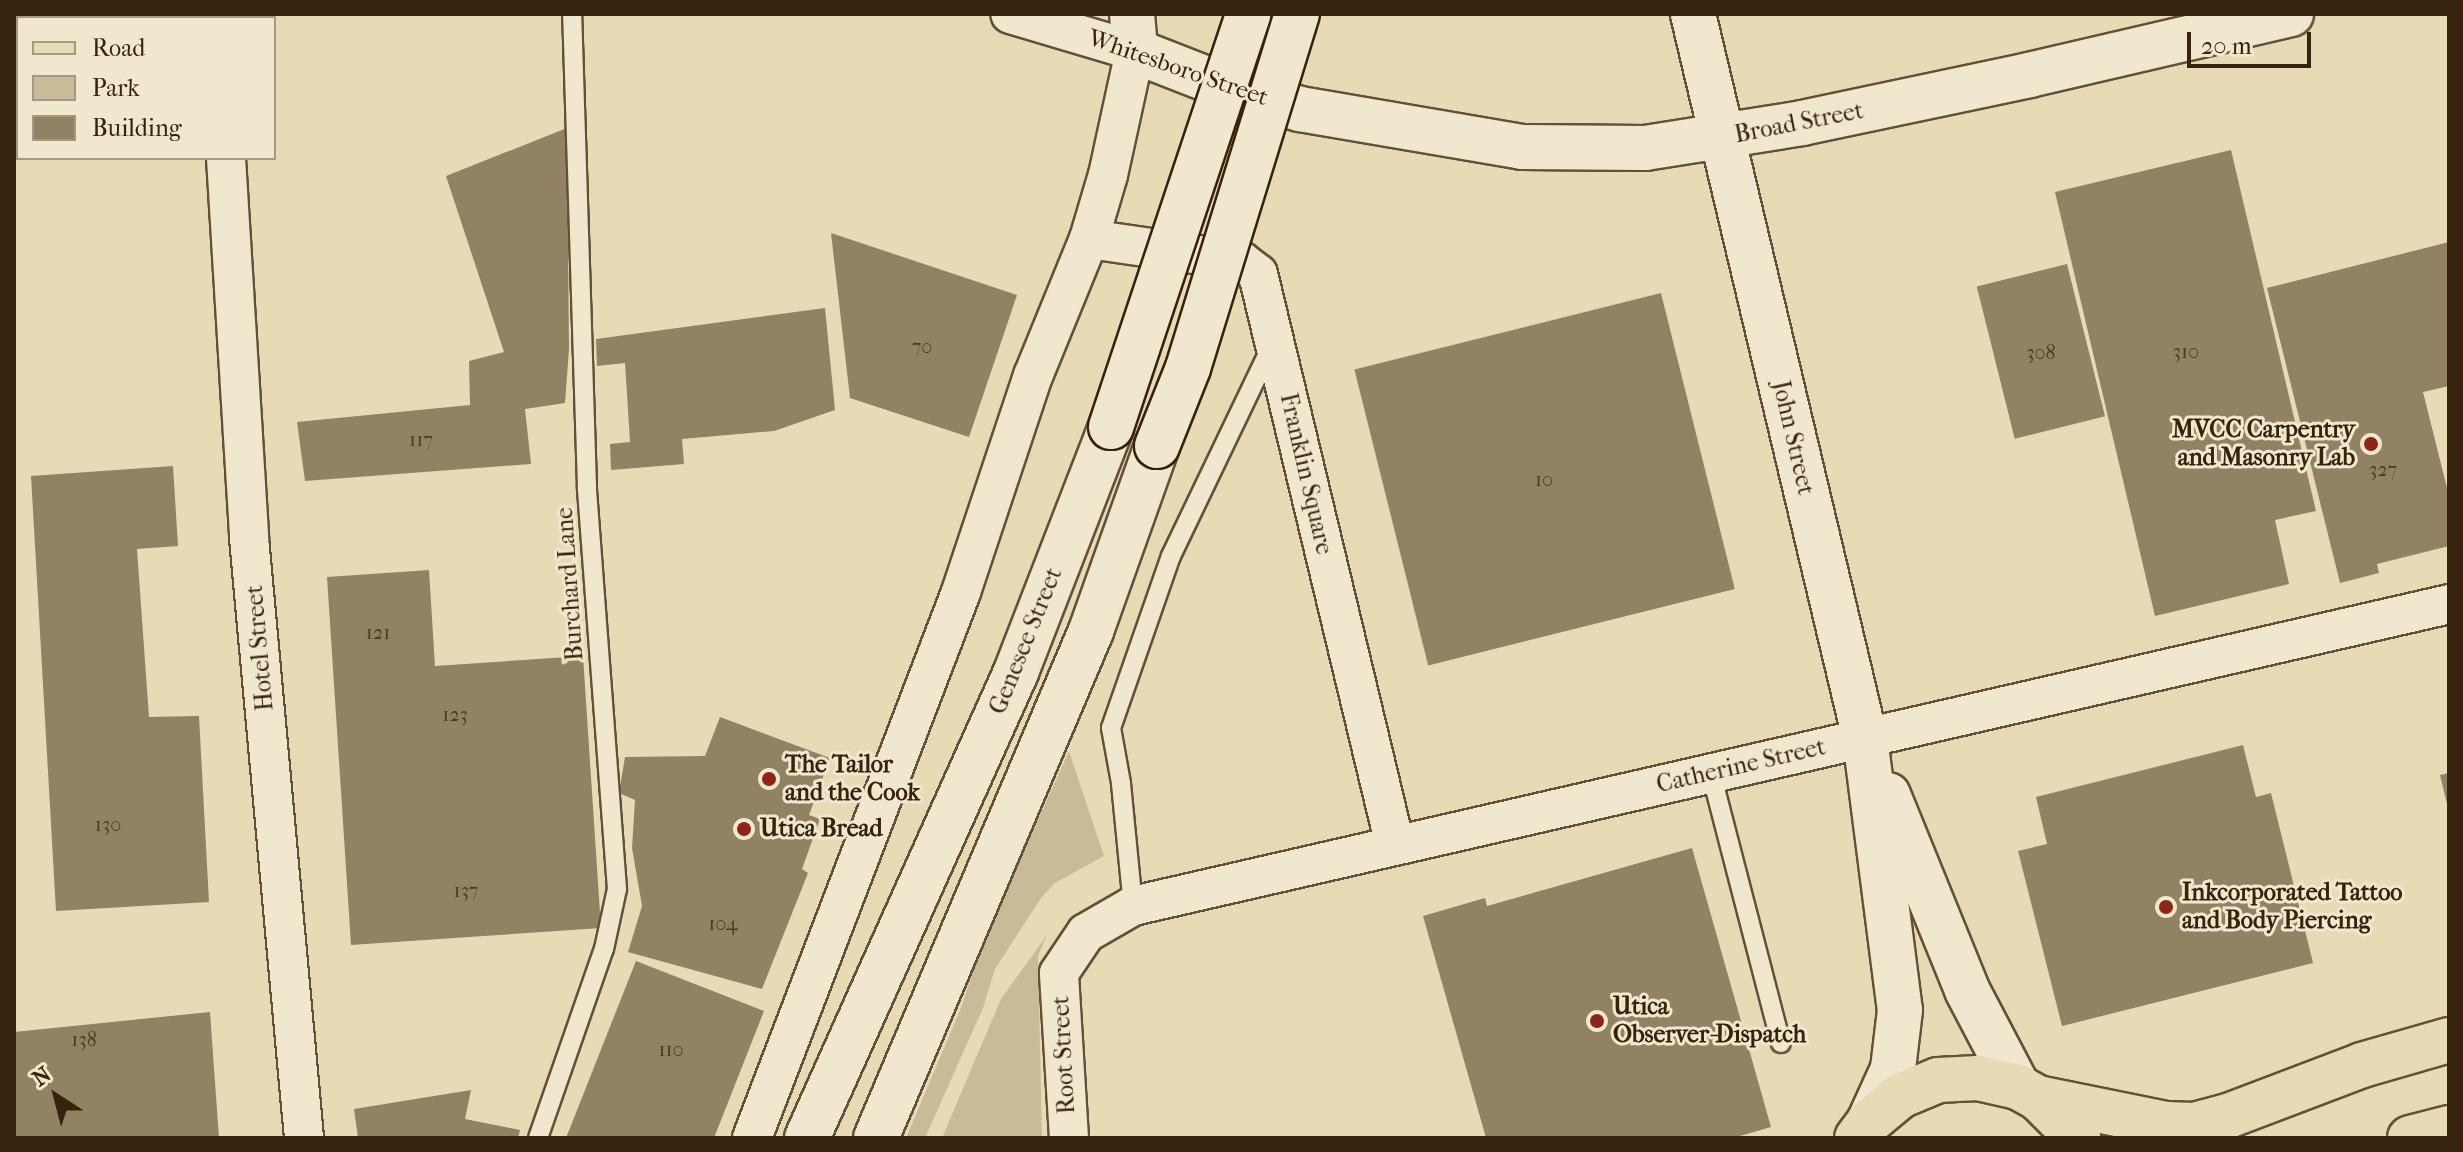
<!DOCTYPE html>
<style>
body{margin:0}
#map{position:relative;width:2463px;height:1152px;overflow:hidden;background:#e6dbb4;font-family:"IM FELL French Canon",serif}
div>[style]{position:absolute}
.green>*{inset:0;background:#c8bc98}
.building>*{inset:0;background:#928264;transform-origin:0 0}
.roads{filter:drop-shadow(2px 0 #635037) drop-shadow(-2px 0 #635037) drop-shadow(0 2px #635037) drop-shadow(0 -2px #635037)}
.lane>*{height:18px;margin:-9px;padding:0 9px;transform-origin:9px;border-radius:9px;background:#efe8ce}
.street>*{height:38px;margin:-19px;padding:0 19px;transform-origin:19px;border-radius:19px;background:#efe8ce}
.secondary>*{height:44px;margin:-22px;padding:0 22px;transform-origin:22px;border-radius:22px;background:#efe8ce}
.primary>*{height:44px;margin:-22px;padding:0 22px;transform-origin:22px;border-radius:22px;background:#e6dbb4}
.bridges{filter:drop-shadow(2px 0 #37220d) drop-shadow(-2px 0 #37220d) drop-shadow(0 2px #37220d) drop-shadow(0 -2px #37220d)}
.secondary-bridge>*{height:44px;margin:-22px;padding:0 22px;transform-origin:22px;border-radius:22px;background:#efe8ce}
.dots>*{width:22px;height:22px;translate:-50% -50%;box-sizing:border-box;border:4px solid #efe8ce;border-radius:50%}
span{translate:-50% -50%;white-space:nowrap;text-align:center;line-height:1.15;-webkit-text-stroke:6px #efe8ce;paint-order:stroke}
.number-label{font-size:20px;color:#4e3a23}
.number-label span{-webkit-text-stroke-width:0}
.street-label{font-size:24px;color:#37220d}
.poi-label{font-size:24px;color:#37220d;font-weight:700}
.right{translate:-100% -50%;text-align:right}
.left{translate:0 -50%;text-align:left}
.frame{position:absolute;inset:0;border:16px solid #37220d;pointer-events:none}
.legend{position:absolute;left:16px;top:16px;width:260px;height:144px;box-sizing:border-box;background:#efe8ce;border:2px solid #a59981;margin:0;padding:10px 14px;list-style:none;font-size:24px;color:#37220d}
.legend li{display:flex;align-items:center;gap:16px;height:40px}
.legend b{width:40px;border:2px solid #a59981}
.north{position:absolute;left:16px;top:1056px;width:80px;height:80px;-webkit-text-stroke:6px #efe8ce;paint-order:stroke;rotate:324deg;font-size:22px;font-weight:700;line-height:32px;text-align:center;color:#37220d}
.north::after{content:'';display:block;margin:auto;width:28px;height:36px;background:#37220d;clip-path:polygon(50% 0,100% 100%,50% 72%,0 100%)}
.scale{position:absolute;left:2187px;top:32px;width:124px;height:36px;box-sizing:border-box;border:4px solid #37220d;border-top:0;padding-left:10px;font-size:24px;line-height:28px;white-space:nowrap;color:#37220d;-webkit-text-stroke:6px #efe8ce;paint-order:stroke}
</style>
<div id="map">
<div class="green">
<div style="clip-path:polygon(1069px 751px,1104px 856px,1055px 883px,1041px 898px,995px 969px,983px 1008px,925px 1138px,906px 1138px,961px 1008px,983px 942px)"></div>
<div style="clip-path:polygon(1047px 935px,1038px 956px,1042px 1138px,942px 1138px,1001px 999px)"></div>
</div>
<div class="building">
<div style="clip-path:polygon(567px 128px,569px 349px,565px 403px,525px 409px,531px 464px,305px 481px,297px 422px,470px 405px,469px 361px,504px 352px,446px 176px)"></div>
<div style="clip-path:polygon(2231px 150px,2316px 511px,2275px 520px,2289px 584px,2155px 616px,2055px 192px)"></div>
<div style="clip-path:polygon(831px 233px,1017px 295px,969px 437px,850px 398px)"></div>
<div style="clip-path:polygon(2449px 242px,2449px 386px,2423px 392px,2449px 496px,2449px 546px,2377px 564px,2379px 573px,2340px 583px,2267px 288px)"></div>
<div style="left:2067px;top:264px;width:157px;height:93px;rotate:76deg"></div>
<div style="left:1661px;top:293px;width:305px;height:316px;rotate:76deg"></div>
<div style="clip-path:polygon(825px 308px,835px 410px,774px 431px,682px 439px,684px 464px,611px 470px,610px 444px,630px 442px,625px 363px,597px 366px,596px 339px)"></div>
<div style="clip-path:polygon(173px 466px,178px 546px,137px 549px,149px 717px,199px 716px,209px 902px,56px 911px,31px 476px)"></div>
<div style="clip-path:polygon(429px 570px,435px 666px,583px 656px,601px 928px,351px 945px,327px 577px)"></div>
<div style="clip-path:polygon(720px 717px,830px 758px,809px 815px,820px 819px,802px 869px,808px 873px,762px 989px,628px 952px,642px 906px,632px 848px,635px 800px,619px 793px,625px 757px,705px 756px)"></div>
<div style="clip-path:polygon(2243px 745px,2256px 797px,2271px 793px,2313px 963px,2062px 1026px,2018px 851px,2047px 844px,2036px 797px)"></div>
<div style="clip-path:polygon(2449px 773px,2449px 808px,2448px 808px,2440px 775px)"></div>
<div style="clip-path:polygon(1692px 848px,1771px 1127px,1733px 1138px,1486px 1138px,1423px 916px,1485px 898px,1487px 906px)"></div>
<div style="clip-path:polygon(636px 961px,764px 1011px,714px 1138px,566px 1138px)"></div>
<div style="clip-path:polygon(210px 1012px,219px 1138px,14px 1138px,14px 1032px)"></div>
<div style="clip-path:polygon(471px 1090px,465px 1119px,520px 1130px,518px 1138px,358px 1138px,354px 1109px)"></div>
</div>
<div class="roads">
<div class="lane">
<div style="left:1711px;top:773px;width:279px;rotate:75.5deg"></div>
<div style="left:1133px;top:906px;width:124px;rotate:-95.6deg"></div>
<div style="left:1121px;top:783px;width:56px;rotate:-100.3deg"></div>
<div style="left:1111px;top:728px;width:182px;rotate:-70.8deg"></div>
<div style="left:1171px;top:556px;width:232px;rotate:-64.4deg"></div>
<div style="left:538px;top:1138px;width:200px;rotate:-70.8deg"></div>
<div style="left:604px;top:949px;width:61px;rotate:-77.8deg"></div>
<div style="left:617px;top:889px;width:403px;rotate:-94.3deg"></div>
<div style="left:587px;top:487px;width:473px;rotate:-91.8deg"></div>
</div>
<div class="street">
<div style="left:212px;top:14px;width:4px;rotate:76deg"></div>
<div style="left:27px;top:18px;width:8px;rotate:-30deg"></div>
<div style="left:226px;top:158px;width:381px;rotate:86.5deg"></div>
<div style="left:249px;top:538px;width:603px;rotate:84.76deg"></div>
<div style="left:1089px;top:239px;width:154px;rotate:8.2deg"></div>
<div style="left:1241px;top:261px;width:21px;rotate:37deg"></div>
<div style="left:1258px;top:274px;width:587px;rotate:76.51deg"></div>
<div style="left:752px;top:1138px;width:585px;rotate:-69.05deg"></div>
<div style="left:961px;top:592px;width:228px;rotate:-71.6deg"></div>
<div style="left:1033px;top:376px;width:148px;rotate:-67.8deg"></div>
<div style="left:1089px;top:239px;width:67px;rotate:-73.5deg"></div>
<div style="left:1108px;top:175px;width:127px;rotate:-77.7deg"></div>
<div style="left:1135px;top:51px;width:130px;rotate:-163.5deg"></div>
<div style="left:1069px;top:1138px;width:165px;rotate:-93.5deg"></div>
<div style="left:1059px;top:973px;width:48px;rotate:-56deg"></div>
<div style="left:1086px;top:933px;width:54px;rotate:-29.9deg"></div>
<div style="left:1133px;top:906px;width:1350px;rotate:-12.92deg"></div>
</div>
<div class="secondary">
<div style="left:1132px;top:14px;width:37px;rotate:85deg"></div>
<div style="left:1135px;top:51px;width:90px;rotate:21.4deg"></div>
<div style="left:1219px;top:84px;width:85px;rotate:17.2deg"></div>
<div style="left:1300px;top:109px;width:225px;rotate:9.7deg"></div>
<div style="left:1522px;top:147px;width:123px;rotate:0.5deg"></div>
<div style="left:1645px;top:148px;width:159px;rotate:-9deg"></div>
<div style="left:1802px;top:123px;width:232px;rotate:-11.9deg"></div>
<div style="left:2029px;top:75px;width:269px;rotate:-13.1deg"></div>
<div style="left:1693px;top:14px;width:744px;rotate:76.64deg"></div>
<div style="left:1865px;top:738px;width:274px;rotate:82.7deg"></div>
<div style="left:1900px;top:1010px;width:59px;rotate:96.8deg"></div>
<div style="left:1893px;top:1069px;width:58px;rotate:114.4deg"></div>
<div style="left:1888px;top:795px;width:210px;rotate:67.9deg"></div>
<div style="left:1967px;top:990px;width:110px;rotate:62.3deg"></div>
<div style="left:807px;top:1138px;width:511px;rotate:-65.84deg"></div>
<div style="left:1016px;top:672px;width:263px;rotate:-68.8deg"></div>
<div style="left:876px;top:1138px;width:551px;rotate:-67.02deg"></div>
<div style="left:1091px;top:631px;width:196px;rotate:-70.4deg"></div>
</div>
<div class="primary">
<div style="left:2038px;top:1098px;width:131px;rotate:11.5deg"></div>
<div style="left:2166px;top:1124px;width:28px;rotate:2deg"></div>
<div style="left:2194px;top:1125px;width:35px;rotate:-15deg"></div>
<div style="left:2228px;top:1116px;width:143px;rotate:-20.8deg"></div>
<div style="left:2362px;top:1065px;width:91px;rotate:-16deg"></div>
<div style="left:1857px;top:1138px;width:20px;rotate:-53deg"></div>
<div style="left:1869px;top:1122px;width:40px;rotate:-40deg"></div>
<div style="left:1900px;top:1096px;width:41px;rotate:-22.8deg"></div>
<div style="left:1938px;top:1080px;width:40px;rotate:-2.9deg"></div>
<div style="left:1978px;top:1078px;width:41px;rotate:12.7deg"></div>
<div style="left:2018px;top:1087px;width:23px;rotate:29deg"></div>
<div style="left:2038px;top:1098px;width:57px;rotate:45deg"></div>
<div style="left:2410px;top:1138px;width:40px;rotate:-14.4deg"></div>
</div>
</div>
<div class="bridges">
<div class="secondary-bridge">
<div style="left:1111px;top:427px;width:435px;rotate:-71.6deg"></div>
<div style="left:1157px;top:446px;width:84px;rotate:-68.3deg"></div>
<div style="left:1188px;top:368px;width:370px;rotate:-72.9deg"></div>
</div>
</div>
<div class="dots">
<div style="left:2371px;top:444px;background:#8f2418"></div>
<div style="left:769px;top:779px;background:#8f2418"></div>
<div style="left:744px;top:829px;background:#8f2418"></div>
<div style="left:2166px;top:907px;background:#8f2418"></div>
<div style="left:1597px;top:1021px;background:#8f2418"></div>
</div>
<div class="number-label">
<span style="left:922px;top:346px">70</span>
<span style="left:2186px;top:351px">310</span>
<span style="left:2041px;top:352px">308</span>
<span style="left:421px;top:439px">117</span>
<span style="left:2383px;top:469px">327</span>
<span style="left:1544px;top:479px">10</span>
<span style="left:378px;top:632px">121</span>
<span style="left:455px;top:714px">123</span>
<span style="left:108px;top:824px">130</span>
<span style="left:466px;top:890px">137</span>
<span style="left:723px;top:923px">104</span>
<span style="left:84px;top:1039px">138</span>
<span style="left:671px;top:1049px">110</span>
</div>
<div class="street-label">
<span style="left:1178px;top:68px;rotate:19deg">Whitesboro Street</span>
<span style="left:1799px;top:123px;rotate:-11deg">Broad Street</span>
<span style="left:1793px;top:438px;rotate:77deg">John Street</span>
<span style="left:1306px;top:474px;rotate:77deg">Franklin Square</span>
<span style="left:570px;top:584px;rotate:-94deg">Burchard Lane</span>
<span style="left:1026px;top:641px;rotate:-68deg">Genesee Street</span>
<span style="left:260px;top:648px;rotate:-95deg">Hotel Street</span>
<span style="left:1741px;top:766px;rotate:-13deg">Catherine Street</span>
<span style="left:1064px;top:1055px;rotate:-93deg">Root Street</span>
</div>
<div class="poi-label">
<span class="right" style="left:2355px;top:444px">MVCC Carpentry<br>and Masonry Lab</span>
<span class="left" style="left:785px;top:779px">The Tailor<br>and the Cook</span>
<span class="left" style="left:760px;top:829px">Utica Bread</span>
<span class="left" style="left:2182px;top:907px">Inkcorporated Tattoo<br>and Body Piercing</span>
<span class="left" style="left:1613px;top:1021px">Utica<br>Observer-Dispatch</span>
</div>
<div class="frame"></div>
<ul class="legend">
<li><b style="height:10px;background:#e6dbb4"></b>Road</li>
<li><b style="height:22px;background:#c8bc98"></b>Park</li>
<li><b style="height:22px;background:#928264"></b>Building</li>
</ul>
<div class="north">N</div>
<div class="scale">20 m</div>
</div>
